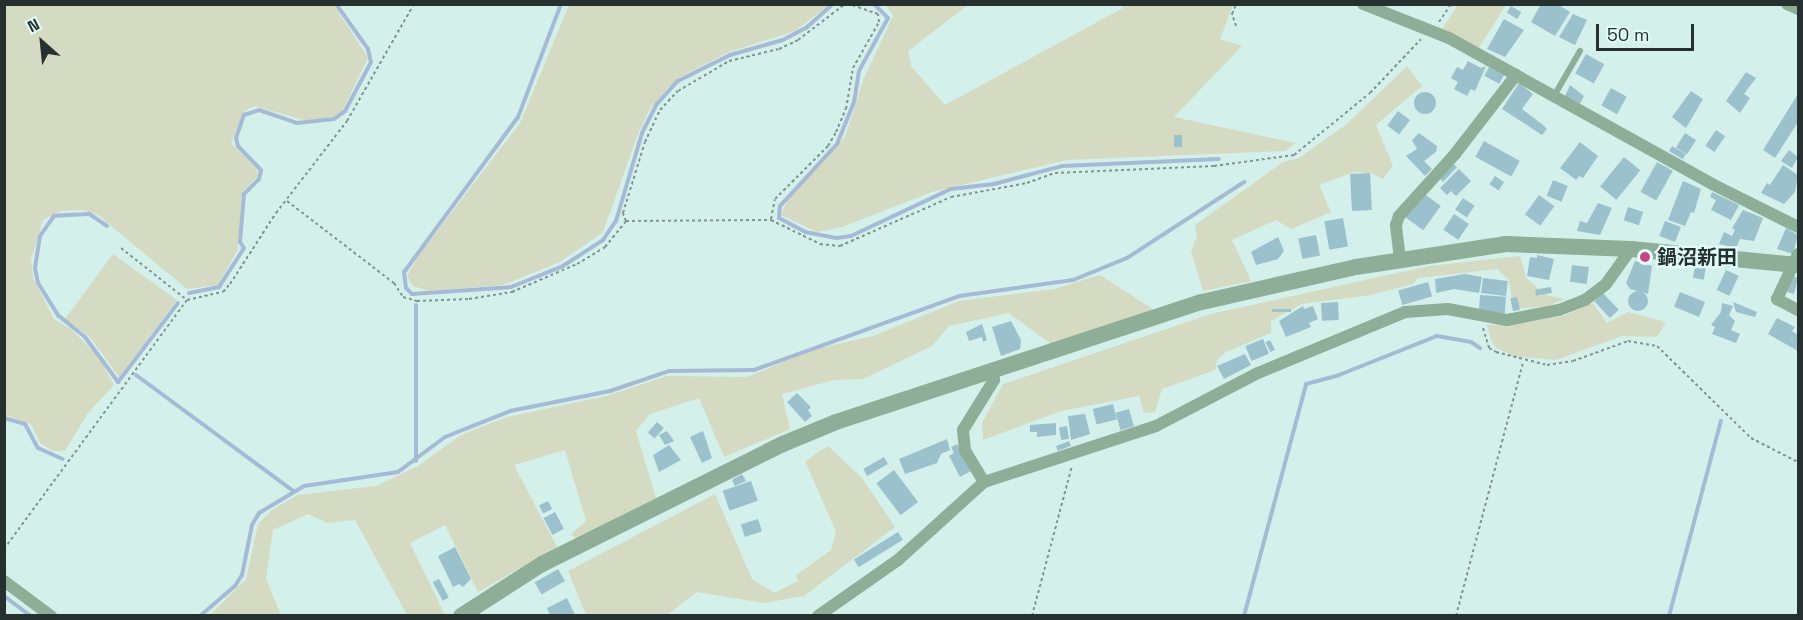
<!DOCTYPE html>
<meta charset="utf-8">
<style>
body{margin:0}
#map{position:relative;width:1803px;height:620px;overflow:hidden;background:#d4f0eb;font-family:"Space Grotesk","Noto Sans JP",sans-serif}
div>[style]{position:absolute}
.green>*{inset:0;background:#d4dbc2}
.stream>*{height:4px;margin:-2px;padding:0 2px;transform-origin:2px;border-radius:2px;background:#a5bbd5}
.building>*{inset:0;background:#9bc1cd;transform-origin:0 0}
.round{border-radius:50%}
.path>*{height:2px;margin-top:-1px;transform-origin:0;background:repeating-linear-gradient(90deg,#819491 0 3px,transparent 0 6px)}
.service>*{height:6px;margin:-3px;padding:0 3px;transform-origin:3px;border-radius:3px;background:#8fae97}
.minor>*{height:12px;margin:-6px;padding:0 6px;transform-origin:6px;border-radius:6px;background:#8fae97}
.tertiary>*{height:16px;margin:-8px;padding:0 8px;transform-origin:8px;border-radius:8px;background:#8fae97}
.dots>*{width:16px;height:16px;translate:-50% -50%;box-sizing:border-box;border:3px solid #e1fdf9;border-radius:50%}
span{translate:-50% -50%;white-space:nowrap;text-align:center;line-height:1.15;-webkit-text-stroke:4.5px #e1fdf9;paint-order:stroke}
.poi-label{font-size:20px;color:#26302f;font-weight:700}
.left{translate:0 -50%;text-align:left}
.frame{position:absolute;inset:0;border:6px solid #26302f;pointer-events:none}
.north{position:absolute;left:12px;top:12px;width:60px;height:60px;-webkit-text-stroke:4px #e1fdf9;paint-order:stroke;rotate:333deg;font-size:16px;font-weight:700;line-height:24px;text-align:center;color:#26302f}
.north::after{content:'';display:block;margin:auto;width:21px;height:27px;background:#26302f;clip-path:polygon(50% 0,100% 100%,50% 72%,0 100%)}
.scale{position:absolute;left:1596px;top:24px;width:98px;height:27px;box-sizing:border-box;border:3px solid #26302f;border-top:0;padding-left:8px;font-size:18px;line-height:21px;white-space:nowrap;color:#26302f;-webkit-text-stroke:4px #e1fdf9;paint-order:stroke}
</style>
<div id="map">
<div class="green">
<div style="clip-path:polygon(5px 4px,334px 5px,368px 58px,340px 115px,310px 122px,255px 106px,244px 111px,231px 143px,256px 168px,258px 176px,243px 191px,237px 251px,218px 285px,187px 289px,98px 215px,82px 210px,61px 211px,43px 220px,31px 260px,33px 278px,54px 319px,72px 330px,98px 356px,114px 385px,88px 413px,65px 451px,53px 451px,40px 443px,31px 424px,5px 415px)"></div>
<div style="clip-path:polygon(569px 5px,829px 5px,795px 31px,729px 52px,680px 77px,669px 87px,650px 109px,638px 134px,603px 232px,586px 244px,560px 262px,503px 285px,429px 291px,413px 286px,407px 276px,419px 255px,520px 123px)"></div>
<div style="clip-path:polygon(886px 5px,968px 5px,908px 51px,911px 66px,945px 105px,1123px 8px,1122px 5px,1233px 5px,1220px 39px,1242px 46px,1174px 117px,1296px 143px,1285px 151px,1067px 160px,932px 192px,842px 227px,817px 232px,781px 215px,788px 199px,845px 137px,864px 78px,893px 16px)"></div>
<div style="clip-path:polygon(1458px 5px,1506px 5px,1478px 49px,1442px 29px)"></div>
<div style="clip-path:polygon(1407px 66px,1422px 86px,1376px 125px,1393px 166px,1383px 179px,1371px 173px,1354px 172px,1319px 185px,1331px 212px,1291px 229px,1276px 220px,1232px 240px,1251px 281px,1203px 291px,1191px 251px,1197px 236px,1195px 225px,1283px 162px,1299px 158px,1347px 124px)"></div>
<div style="clip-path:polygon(113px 254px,177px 300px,119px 377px,90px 337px,65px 319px)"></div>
<div style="clip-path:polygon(1520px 256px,1527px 279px,1546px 295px,1565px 299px,1548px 306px,1513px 309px,1509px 280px,1497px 269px,1418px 278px,1413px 284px,1371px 295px,1302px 304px,1271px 321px,1271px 333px,1226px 352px,1217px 360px,1215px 370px,1162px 389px,1155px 412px,1144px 413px,1139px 396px,1061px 411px,983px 440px,982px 423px,1003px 384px,1211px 314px,1429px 266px)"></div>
<div style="clip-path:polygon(1100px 275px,1154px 310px,1051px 344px,1009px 313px,949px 326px,932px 346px,863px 379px,834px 380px,782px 394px,790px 429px,724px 457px,699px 398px,650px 414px,636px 431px,656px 498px,577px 539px,571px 534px,586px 521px,565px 450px,514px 465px,557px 547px,478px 592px,445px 525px,410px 543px,445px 615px,407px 615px,355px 520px,327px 523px,308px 514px,273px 530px,266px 579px,281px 615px,209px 616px,246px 579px,258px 524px,273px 509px,298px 495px,376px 486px,418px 466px,461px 435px,507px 417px,606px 396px,667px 376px,747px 377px,815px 349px,873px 336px,959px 301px,1054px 289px)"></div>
<div style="clip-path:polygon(1593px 303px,1607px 323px,1628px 312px,1666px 322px,1657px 337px,1622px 336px,1556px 360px,1513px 356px,1495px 347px,1490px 337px,1487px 325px,1517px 324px,1563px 316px)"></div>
<div style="clip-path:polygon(828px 446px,862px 478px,895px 527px,804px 596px,764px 603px,697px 592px,667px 615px,586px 615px,568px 571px,715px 494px,752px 579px,774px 593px,798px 581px,796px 575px,831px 550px,836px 532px,805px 461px)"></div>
</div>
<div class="stream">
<div style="left:561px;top:4px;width:121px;rotate:110.8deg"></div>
<div style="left:518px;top:117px;width:192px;rotate:126.3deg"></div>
<div style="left:404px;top:272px;width:16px;rotate:83deg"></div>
<div style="left:406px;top:288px;width:8px;rotate:45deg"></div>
<div style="left:412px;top:294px;width:99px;rotate:-4deg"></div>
<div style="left:511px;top:287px;width:56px;rotate:-22deg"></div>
<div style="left:563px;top:266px;width:48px;rotate:-33deg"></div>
<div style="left:603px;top:240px;width:23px;rotate:-56deg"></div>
<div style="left:616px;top:221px;width:92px;rotate:-73.5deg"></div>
<div style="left:642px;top:133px;width:33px;rotate:-63deg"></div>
<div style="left:657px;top:104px;width:31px;rotate:-48deg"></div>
<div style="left:678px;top:81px;width:58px;rotate:-26.6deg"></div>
<div style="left:730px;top:55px;width:55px;rotate:-15.8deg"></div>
<div style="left:783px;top:40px;width:26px;rotate:-28deg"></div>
<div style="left:806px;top:28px;width:36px;rotate:-42deg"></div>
<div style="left:874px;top:4px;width:20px;rotate:45deg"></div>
<div style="left:888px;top:18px;width:60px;rotate:118.7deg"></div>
<div style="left:859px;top:71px;width:31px;rotate:99deg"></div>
<div style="left:854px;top:102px;width:45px;rotate:112deg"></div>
<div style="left:837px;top:144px;width:84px;rotate:132.6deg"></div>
<div style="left:780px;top:206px;width:12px;rotate:95deg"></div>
<div style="left:779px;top:218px;width:30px;rotate:28deg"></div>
<div style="left:805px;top:232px;width:33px;rotate:11deg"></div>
<div style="left:837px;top:238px;width:14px;rotate:-8deg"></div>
<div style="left:851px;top:236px;width:110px;rotate:-25.2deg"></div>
<div style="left:951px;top:189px;width:43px;rotate:-6.6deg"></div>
<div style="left:994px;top:184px;width:70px;rotate:-14.8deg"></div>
<div style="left:1062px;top:166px;width:157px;rotate:-2.6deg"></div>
<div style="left:107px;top:226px;width:22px;rotate:-146deg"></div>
<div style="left:89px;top:214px;width:35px;rotate:177deg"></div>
<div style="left:54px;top:216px;width:24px;rotate:125deg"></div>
<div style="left:40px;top:236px;width:32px;rotate:99deg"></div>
<div style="left:35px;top:268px;width:15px;rotate:79deg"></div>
<div style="left:38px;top:283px;width:39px;rotate:58deg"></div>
<div style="left:59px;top:316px;width:33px;rotate:39deg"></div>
<div style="left:85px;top:337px;width:56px;rotate:53.7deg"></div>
<div style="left:118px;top:382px;width:99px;rotate:-52.8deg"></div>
<div style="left:189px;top:293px;width:31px;rotate:-11deg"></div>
<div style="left:219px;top:287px;width:46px;rotate:-57.3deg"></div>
<div style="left:244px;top:248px;width:7px;rotate:-124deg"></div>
<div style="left:240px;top:242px;width:48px;rotate:-85.2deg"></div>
<div style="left:244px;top:194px;width:21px;rotate:-45deg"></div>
<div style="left:259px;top:179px;width:9px;rotate:-77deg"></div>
<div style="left:261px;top:170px;width:33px;rotate:-134deg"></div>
<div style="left:238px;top:146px;width:8px;rotate:-104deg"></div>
<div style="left:236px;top:138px;width:24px;rotate:-71deg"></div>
<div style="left:244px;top:115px;width:16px;rotate:-18deg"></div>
<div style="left:259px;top:110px;width:40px;rotate:18.9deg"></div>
<div style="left:297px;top:123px;width:37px;rotate:-6deg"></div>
<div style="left:334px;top:119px;width:14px;rotate:-36deg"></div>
<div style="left:345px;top:111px;width:55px;rotate:-62deg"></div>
<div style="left:371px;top:62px;width:13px;rotate:-103deg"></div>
<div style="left:368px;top:49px;width:55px;rotate:-125.4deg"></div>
<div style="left:416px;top:305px;width:156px;rotate:90deg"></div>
<div style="left:136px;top:375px;width:194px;rotate:36.4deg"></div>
<div style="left:4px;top:418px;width:22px;rotate:16deg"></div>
<div style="left:25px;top:424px;width:27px;rotate:62deg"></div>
<div style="left:38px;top:448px;width:27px;rotate:24deg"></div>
<div style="left:4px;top:596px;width:34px;rotate:37deg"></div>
<div style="left:200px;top:616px;width:46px;rotate:-40.6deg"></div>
<div style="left:235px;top:586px;width:13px;rotate:-58deg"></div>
<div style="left:242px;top:575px;width:51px;rotate:-78.7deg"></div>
<div style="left:252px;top:525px;width:14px;rotate:-60deg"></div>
<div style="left:259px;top:513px;width:52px;rotate:-31deg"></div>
<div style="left:304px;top:486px;width:95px;rotate:-8.5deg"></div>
<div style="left:398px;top:472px;width:59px;rotate:-36.7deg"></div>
<div style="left:445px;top:437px;width:70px;rotate:-21.8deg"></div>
<div style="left:510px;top:411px;width:102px;rotate:-11.3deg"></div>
<div style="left:610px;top:391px;width:62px;rotate:-18.7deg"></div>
<div style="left:669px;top:371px;width:85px;rotate:-0.7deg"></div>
<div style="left:754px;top:370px;width:218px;rotate:-19.8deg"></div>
<div style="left:959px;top:296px;width:115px;rotate:-8deg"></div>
<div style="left:1073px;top:280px;width:58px;rotate:-22.2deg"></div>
<div style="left:1127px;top:258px;width:140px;rotate:-33deg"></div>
<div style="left:1244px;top:616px;width:240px;rotate:-75deg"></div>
<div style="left:1306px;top:384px;width:34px;rotate:-15deg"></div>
<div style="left:1339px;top:375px;width:105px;rotate:-21.7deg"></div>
<div style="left:1437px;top:336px;width:35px;rotate:10deg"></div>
<div style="left:1471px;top:342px;width:11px;rotate:34deg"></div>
<div style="left:1669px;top:616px;width:202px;rotate:-75.1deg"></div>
</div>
<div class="building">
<div style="clip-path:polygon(1541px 4px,1557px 4px,1570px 12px,1555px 36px,1531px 22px)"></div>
<div style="left:1511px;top:6px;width:12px;height:8px;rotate:31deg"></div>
<div style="clip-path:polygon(1573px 14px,1587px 20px,1575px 45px,1559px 37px)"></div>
<div style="clip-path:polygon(1504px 19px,1524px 30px,1505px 57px,1487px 49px)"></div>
<div style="left:1586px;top:54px;width:21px;height:22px;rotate:29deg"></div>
<div style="clip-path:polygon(1468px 61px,1481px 68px,1486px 66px,1475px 91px,1471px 89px,1467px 96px,1454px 89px,1458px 82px,1451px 78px,1457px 67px,1463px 70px)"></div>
<div style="left:1489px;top:67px;width:17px;height:10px;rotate:28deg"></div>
<div style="clip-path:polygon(1746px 72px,1756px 78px,1744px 94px,1750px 98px,1740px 113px,1726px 101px)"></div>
<div style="clip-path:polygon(1519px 83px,1533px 94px,1522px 109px,1543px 125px,1547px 129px,1542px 135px,1502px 109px)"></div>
<div style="clip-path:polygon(1570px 85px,1584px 96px,1580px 104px,1565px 96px)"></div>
<div style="left:1611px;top:88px;width:18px;height:20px;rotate:29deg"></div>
<div style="clip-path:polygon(1691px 91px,1703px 99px,1686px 128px,1672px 117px)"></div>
<div class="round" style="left:1414px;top:92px;width:22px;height:22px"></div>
<div style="clip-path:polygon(1798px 94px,1798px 122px,1775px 158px,1763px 150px)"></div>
<div style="left:1398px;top:111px;width:15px;height:18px;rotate:37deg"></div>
<div style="left:1716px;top:130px;width:11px;height:19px;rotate:34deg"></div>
<div style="clip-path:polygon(1419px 133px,1437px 146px,1436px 152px,1424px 161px,1432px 169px,1425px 176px,1406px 156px,1417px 149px,1412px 140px)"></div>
<div style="left:1685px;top:133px;width:13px;height:17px;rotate:32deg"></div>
<div style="left:1174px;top:135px;width:8px;height:12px"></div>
<div style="left:1484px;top:141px;width:41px;height:18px;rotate:29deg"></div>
<div style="clip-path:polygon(1580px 142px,1598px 156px,1583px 178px,1579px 176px,1576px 180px,1560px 168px)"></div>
<div style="left:1672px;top:146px;width:16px;height:6px;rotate:30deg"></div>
<div style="clip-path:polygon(1789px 150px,1798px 157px,1792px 168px,1781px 161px)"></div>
<div style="left:1624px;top:157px;width:21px;height:38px;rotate:39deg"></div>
<div style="left:1657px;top:162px;width:18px;height:34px;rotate:29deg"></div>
<div style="clip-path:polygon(1453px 164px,1457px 167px,1443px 182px,1439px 178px)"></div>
<div style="clip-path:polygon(1783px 165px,1798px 175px,1795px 192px,1784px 204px,1761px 193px,1767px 183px,1770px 185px)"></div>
<div style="clip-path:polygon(1459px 169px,1471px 181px,1456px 196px,1451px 191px,1447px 195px,1440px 188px)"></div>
<div style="left:1370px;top:173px;width:37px;height:20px;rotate:87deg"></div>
<div style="left:1495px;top:176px;width:11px;height:10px;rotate:34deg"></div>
<div style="left:1553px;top:180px;width:16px;height:17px;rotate:22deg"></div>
<div style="clip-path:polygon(1683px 181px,1701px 189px,1694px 213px,1691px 212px,1685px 226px,1668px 220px)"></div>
<div style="clip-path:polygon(1712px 192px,1739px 205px,1731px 220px,1711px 210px,1716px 200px,1710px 197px)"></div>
<div style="left:1423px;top:193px;width:22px;height:30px;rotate:36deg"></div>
<div style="left:1539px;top:195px;width:19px;height:24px;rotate:36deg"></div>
<div style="left:1463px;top:198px;width:14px;height:14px;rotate:34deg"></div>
<div style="clip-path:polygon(1598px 203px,1612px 208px,1600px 235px,1577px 231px,1580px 221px,1587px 223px)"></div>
<div style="left:1628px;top:207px;width:16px;height:14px;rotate:18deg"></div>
<div style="clip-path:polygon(1743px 210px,1763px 218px,1754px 241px,1740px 239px,1736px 248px,1719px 244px,1724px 232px,1732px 236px,1735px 230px,1732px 228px)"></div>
<div style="left:1454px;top:214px;width:18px;height:19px;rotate:34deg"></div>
<div style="left:1343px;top:218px;width:29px;height:19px;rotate:80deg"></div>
<div style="left:1665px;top:221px;width:17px;height:16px;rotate:21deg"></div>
<div style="clip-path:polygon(1786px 228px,1798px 235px,1793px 254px,1777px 249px)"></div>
<div style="left:1316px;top:235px;width:21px;height:18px;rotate:79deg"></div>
<div style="clip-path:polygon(1278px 237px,1284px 251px,1278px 259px,1256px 265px,1251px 252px)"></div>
<div style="clip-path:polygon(1537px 255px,1554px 259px,1549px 280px,1527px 276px,1530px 257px,1537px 258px)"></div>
<div style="clip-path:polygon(1635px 261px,1652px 266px,1648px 294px,1630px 289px,1626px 283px)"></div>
<div style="left:1572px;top:265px;width:17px;height:17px;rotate:7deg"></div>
<div style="left:1695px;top:266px;width:11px;height:12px;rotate:10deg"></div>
<div style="left:1726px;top:270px;width:14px;height:22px;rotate:25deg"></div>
<div style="clip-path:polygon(1465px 274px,1482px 277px,1479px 293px,1454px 289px,1436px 293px,1435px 279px)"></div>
<div style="clip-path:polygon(1793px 276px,1798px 278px,1794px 294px,1787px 292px)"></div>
<div style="left:1483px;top:278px;width:25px;height:15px;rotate:7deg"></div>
<div style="left:1428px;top:282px;width:15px;height:31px;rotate:74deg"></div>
<div style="left:1551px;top:287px;width:6px;height:16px;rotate:81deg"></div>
<div class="round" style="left:1628px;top:291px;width:20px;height:20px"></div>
<div style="left:1680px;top:292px;width:27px;height:16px;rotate:22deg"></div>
<div style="left:1603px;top:293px;width:23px;height:12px;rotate:47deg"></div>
<div style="left:1480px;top:295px;width:26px;height:18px;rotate:4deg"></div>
<div style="left:1517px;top:297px;width:13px;height:7px;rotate:77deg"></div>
<div style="left:1338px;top:302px;width:18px;height:17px;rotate:87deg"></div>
<div style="clip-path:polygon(1733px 302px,1757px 312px,1755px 317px,1736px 312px)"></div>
<div style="clip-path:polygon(1722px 303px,1733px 306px,1729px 315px,1735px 321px,1731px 330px,1740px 334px,1736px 343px,1712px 334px,1715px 327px,1711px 325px,1721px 312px)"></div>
<div style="clip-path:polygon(1303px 306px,1304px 309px,1313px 306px,1318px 319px,1309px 323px,1311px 327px,1286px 337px,1279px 321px)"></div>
<div style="left:1291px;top:309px;width:3px;height:19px;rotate:90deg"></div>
<div style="clip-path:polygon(1777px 318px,1795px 327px,1792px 331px,1798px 335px,1798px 351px,1768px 334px)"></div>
<div style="clip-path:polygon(1011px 321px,1021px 340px,1020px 349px,1001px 356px,992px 327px)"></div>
<div style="clip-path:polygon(982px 324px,987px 340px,983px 342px,982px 337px,969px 341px,966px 332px)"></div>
<div style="left:1263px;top:339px;width:16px;height:19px;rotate:68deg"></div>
<div style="left:1270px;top:340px;width:11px;height:5px;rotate:63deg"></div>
<div style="clip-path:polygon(1245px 354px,1251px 365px,1224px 379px,1217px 366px)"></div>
<div style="clip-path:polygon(797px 393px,811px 407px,808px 410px,812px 416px,805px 422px,787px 402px)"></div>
<div style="left:1113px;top:404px;width:16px;height:21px;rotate:76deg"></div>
<div style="left:1129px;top:409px;width:18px;height:14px;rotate:74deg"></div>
<div style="clip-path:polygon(1085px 414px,1090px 434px,1071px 440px,1068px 416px)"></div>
<div style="left:657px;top:422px;width:9px;height:14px;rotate:41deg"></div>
<div style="clip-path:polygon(1056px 423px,1056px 435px,1037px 437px,1037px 432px,1030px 432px,1030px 425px)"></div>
<div style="left:1067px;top:426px;width:13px;height:8px;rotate:81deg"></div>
<div style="clip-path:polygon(667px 431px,674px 441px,665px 445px,659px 435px)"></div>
<div style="clip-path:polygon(703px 431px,712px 458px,702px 463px,690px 437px)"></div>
<div style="clip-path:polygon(947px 439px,950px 450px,941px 454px,937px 463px,905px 474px,899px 459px)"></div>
<div style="left:1069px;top:441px;width:5px;height:14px;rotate:68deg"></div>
<div style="clip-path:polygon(957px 444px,971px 471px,960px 477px,949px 456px,954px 453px,951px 447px)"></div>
<div style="clip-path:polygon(669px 445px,681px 460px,659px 472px,653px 455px)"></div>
<div style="left:884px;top:457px;width:8px;height:24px;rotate:60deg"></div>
<div style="left:894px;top:470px;width:40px;height:22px;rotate:53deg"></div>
<div style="clip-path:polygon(742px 474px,746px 481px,735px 486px,732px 480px)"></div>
<div style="left:751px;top:481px;width:21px;height:30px;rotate:71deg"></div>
<div style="left:548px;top:501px;width:9px;height:10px;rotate:63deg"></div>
<div style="left:555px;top:512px;width:19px;height:13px;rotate:62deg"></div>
<div style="left:758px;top:519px;width:13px;height:18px;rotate:72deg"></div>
<div style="left:898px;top:532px;width:9px;height:52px;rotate:58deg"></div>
<div style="clip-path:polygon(455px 547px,471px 579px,463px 587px,459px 584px,453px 587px,438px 556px)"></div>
<div style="left:558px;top:569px;width:14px;height:27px;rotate:60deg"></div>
<div style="left:439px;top:579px;width:21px;height:7px;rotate:62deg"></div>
<div style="clip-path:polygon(567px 598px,575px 615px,550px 615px,547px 608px)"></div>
</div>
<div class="path">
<div style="left:1439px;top:22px;width:22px;rotate:-56deg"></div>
<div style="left:1236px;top:26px;width:13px;rotate:-108deg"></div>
<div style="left:1232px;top:14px;width:11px;rotate:-68deg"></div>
<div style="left:287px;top:201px;width:135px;rotate:37.5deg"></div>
<div style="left:394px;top:283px;width:17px;rotate:57deg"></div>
<div style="left:403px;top:297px;width:15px;rotate:16deg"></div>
<div style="left:417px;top:301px;width:52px;rotate:-2.2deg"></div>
<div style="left:469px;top:299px;width:44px;rotate:-9.2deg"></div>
<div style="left:512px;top:292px;width:71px;rotate:-23.3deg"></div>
<div style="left:577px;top:264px;width:33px;rotate:-31deg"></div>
<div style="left:605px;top:247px;width:33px;rotate:-51deg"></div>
<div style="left:771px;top:219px;width:20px;rotate:-79deg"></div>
<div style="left:775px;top:199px;width:75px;rotate:-45deg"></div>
<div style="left:828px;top:146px;width:16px;rotate:-60deg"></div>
<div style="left:836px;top:132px;width:25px;rotate:-67deg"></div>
<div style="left:846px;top:109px;width:42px;rotate:-80.3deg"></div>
<div style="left:853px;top:68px;width:53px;rotate:-60.5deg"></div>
<div style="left:879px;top:22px;width:8px;rotate:-97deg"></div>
<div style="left:878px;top:14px;width:31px;rotate:-161deg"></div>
<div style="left:626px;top:221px;width:145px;rotate:-0.4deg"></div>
<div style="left:771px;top:220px;width:55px;rotate:26.1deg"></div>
<div style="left:820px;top:244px;width:20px;rotate:6deg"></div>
<div style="left:840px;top:246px;width:121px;rotate:-23.8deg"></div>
<div style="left:951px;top:197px;width:77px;rotate:-10.4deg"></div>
<div style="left:1027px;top:183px;width:30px;rotate:-20deg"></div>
<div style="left:1055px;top:173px;width:159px;rotate:-2.5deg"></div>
<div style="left:1214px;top:166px;width:81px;rotate:-7.8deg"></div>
<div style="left:1294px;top:155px;width:98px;rotate:-39.2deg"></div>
<div style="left:1370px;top:93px;width:74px;rotate:-46.6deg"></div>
<div style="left:626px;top:221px;width:9px;rotate:-111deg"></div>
<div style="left:623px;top:213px;width:74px;rotate:-72.8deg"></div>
<div style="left:645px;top:142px;width:35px;rotate:-65deg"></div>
<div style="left:660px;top:110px;width:26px;rotate:-47deg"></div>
<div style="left:678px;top:91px;width:59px;rotate:-30.5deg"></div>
<div style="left:729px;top:61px;width:51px;rotate:-13.5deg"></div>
<div style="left:779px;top:49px;width:21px;rotate:-25deg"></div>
<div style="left:798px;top:40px;width:59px;rotate:-37.5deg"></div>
<div style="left:121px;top:248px;width:84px;rotate:38.2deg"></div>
<div style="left:1483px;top:328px;width:21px;rotate:73deg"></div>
<div style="left:1489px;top:348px;width:8px;rotate:30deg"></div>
<div style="left:1496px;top:352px;width:53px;rotate:14.3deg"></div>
<div style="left:1547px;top:365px;width:26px;rotate:-9deg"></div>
<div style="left:1573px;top:361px;width:59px;rotate:-20deg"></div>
<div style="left:1628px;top:341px;width:29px;rotate:10deg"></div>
<div style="left:1657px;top:346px;width:132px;rotate:44.4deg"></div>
<div style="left:1751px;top:438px;width:53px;rotate:27.1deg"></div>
<div style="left:4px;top:549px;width:309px;rotate:-53.7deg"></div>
<div style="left:187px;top:300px;width:37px;rotate:-13deg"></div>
<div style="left:223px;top:292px;width:11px;rotate:-49deg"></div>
<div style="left:230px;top:284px;width:85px;rotate:-57.1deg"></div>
<div style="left:276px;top:213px;width:116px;rotate:-52.3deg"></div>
<div style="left:347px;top:121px;width:135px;rotate:-60.2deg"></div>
<div style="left:1032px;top:616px;width:155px;rotate:-75.1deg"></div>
<div style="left:1456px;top:616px;width:263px;rotate:-75.2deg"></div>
</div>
<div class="service">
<div style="left:1554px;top:96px;width:52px;rotate:-60deg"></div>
</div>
<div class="minor">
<div style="left:1363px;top:4px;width:92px;rotate:21.6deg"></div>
<div style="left:1449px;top:38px;width:301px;rotate:29deg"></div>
<div style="left:1712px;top:184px;width:96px;rotate:26.6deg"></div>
<div style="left:1787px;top:4px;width:12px;rotate:24deg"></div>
<div style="left:1798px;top:254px;width:50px;rotate:115deg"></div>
<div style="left:1777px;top:299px;width:24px;rotate:28deg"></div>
<div style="left:1400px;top:259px;width:34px;rotate:-97deg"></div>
<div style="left:1396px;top:225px;width:9px;rotate:-72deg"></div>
<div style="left:1399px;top:216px;width:84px;rotate:-47.9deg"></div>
<div style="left:1455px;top:154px;width:100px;rotate:-52.3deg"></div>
<div style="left:984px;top:482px;width:37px;rotate:-121deg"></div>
<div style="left:965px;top:450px;width:20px;rotate:-96deg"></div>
<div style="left:963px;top:430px;width:59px;rotate:-58.2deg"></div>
<div style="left:994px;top:380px;width:9px;rotate:-96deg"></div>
<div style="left:4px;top:581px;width:59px;rotate:36.7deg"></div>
<div style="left:818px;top:616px;width:98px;rotate:-35deg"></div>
<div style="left:898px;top:560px;width:116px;rotate:-42.2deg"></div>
<div style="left:984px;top:482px;width:181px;rotate:-18deg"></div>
<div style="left:1156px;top:426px;width:115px;rotate:-27.5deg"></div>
<div style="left:1258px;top:373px;width:159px;rotate:-22.5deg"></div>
<div style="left:1405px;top:312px;width:43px;rotate:-4deg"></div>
<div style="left:1448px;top:309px;width:60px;rotate:10.6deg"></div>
<div style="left:1507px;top:320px;width:53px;rotate:-10.9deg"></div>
<div style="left:1559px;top:310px;width:28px;rotate:-21deg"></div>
<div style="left:1585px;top:300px;width:26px;rotate:-37deg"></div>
<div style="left:1606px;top:284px;width:43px;rotate:-54.5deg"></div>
</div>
<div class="tertiary">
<div style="left:461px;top:616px;width:96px;rotate:-32.7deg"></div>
<div style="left:542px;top:564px;width:269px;rotate:-26.5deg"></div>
<div style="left:783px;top:444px;width:57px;rotate:-22.5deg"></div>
<div style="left:836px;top:422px;width:385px;rotate:-18.2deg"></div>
<div style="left:1202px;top:302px;width:158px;rotate:-12.8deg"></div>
<div style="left:1356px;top:267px;width:152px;rotate:-8.7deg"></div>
<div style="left:1506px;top:244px;width:125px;rotate:2.3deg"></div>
<div style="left:1631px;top:249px;width:168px;rotate:5.5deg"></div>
</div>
<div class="dots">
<div style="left:1645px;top:257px;background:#c7448a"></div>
</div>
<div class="poi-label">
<span class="left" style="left:1657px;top:257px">鍋沼新田</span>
</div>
<div class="frame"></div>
<div class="north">N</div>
<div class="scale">50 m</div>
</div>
